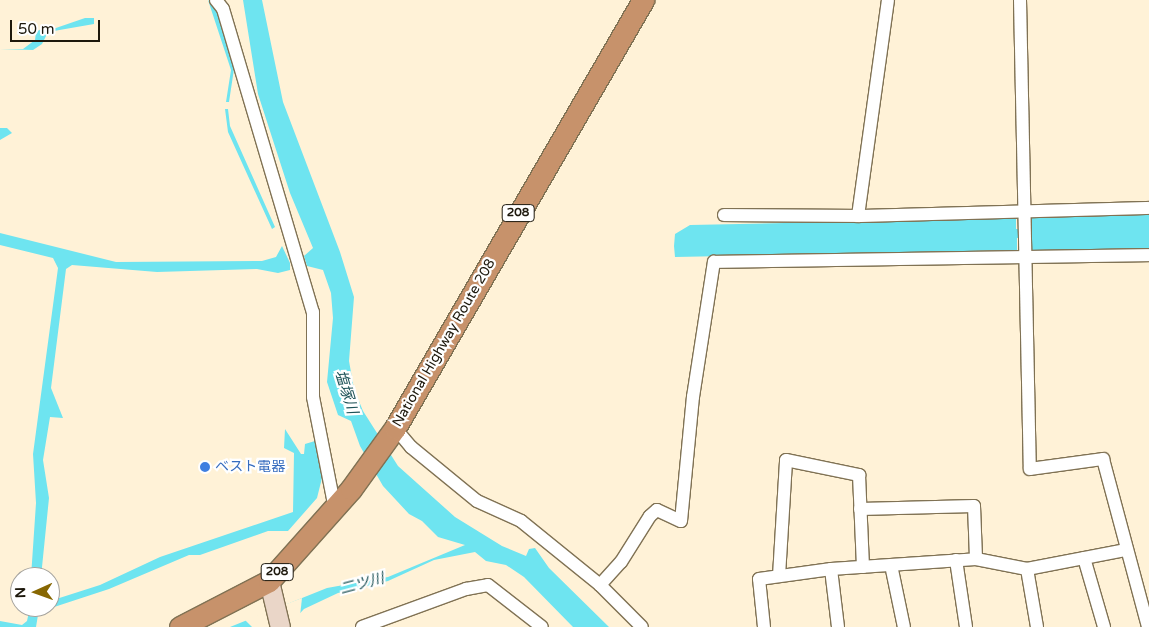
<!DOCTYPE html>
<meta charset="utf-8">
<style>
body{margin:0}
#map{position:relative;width:1149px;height:627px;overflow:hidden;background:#fff2d7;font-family:"Varela Round","Noto Sans JP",sans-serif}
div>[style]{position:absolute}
.water>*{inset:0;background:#6ee4f0}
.pier>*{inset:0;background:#fff2d7}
.roads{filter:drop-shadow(1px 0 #807254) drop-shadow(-1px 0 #807254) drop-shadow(0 1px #807254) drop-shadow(0 -1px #807254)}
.minor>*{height:12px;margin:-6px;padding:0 6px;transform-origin:6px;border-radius:6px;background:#fff}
.secondary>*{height:19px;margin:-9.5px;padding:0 9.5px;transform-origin:9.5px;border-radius:9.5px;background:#ead6c8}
.trunk>*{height:21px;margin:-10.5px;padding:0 10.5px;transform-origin:10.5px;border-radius:10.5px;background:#c7926b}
.dots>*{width:14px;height:14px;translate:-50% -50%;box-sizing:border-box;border:2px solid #fff;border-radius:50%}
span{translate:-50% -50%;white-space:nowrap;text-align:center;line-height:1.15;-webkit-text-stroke:4.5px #fff;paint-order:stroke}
.shield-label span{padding:1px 4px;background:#fff;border:1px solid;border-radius:4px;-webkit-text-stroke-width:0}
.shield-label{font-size:12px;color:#1d180c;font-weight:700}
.street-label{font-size:14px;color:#1d180c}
.shop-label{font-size:14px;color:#366cbe}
.left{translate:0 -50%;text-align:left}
.water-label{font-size:15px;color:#1c5156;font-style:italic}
.north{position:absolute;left:10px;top:567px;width:50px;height:50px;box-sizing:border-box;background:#fff;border:1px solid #a5a39e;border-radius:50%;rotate:268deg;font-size:14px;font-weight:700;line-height:20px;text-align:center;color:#1d180c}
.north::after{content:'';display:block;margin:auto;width:18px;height:22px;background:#876702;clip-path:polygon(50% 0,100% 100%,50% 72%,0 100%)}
.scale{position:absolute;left:10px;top:20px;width:90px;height:22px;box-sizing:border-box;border:2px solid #1d180c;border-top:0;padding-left:6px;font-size:15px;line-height:18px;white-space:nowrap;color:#1d180c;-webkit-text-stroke:4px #fff;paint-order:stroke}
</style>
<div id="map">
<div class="water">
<div style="clip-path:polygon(208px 0,215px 7px,234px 69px,229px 102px,226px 102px,231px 70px)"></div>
<div style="clip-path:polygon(243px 0,262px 0,283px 102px,340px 252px,354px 297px,349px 361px,354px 389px,363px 411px,398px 466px,455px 517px,502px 546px,526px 556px,529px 549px,535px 548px,549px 568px,609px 627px,573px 627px,524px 577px,506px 565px,486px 561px,475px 552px,434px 560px,388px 581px,338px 593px,304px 609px,287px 627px,230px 627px,327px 588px,388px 577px,465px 545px,438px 537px,422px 521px,409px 514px,383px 486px,360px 446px,351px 421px,338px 415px,327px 382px,333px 318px,331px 293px,323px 270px,307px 266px,304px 256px,313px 248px,290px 193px,258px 94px)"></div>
<div style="clip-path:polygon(85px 18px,94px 18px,94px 24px,48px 32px,42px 44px,33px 50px,0 49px,23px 49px,35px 40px,36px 32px,41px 29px,53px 29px)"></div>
<div style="clip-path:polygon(225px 109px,228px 109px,230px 126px,275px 227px,272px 229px,228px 132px)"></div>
<div style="clip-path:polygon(0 128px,7px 128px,12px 133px,0 140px)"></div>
<div style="clip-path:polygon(1149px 214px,1149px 248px,1032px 251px,1031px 237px,1017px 238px,1017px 250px,675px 257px,674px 246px,675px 234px,690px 225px,1016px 218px,1016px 229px,1032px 229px,1032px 216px)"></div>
<div style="clip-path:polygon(0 233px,116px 262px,262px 261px,276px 257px,282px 246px,290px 263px,290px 270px,278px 273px,257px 269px,157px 272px,72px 265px,66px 269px,51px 388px,63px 418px,50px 417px,43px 460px,49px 498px,41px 577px,31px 577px,36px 503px,33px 454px,58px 268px,53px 258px,0 245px)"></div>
<div style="clip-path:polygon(285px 429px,301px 454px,304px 454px,305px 444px,315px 441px,322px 478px,317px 498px,288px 531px,268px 531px,200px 555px,189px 555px,109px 589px,45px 610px,38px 615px,36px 627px,0 627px,0 621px,22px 625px,27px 621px,30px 607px,50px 607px,50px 601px,100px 585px,160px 557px,293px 512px,294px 453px,284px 448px)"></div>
</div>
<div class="pier">
<div style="clip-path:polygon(302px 598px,300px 616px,290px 627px,252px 627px,245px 620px)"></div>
</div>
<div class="roads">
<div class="minor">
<div style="left:216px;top:0;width:11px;rotate:52deg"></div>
<div style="left:223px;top:9px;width:316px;rotate:73.5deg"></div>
<div style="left:313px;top:312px;width:85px;rotate:90deg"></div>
<div style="left:313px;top:397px;width:114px;rotate:78.9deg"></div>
<div style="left:1020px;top:0;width:469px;rotate:88.8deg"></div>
<div style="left:1030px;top:469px;width:74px;rotate:-7.8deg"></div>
<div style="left:1103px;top:459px;width:174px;rotate:75deg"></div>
<div style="left:724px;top:215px;width:134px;rotate:0.4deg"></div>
<div style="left:858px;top:216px;width:218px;rotate:-82.1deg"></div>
<div style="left:858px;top:216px;width:291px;rotate:-1.6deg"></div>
<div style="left:395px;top:428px;width:25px;rotate:50deg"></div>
<div style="left:411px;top:447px;width:85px;rotate:39.3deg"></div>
<div style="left:477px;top:501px;width:48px;rotate:24.4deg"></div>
<div style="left:521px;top:521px;width:102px;rotate:39deg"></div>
<div style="left:600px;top:585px;width:59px;rotate:45deg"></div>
<div style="left:860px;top:509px;width:114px;rotate:-1.5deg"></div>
<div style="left:974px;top:506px;width:53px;rotate:87.8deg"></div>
<div style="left:1084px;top:558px;width:72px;rotate:73.8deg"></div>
<div style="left:956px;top:560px;width:68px;rotate:81.5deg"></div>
<div style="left:891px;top:565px;width:63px;rotate:78.2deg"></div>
<div style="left:1027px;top:569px;width:59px;rotate:80.2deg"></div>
<div style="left:779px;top:576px;width:116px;rotate:-86.5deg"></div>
<div style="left:786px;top:460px;width:75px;rotate:11.6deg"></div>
<div style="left:859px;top:475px;width:92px;rotate:87.5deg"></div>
<div style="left:600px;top:585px;width:31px;rotate:-48deg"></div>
<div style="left:621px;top:562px;width:54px;rotate:-57.8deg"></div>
<div style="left:650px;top:516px;width:9px;rotate:-41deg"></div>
<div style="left:657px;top:510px;width:26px;rotate:25deg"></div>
<div style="left:681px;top:521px;width:125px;rotate:-84.5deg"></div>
<div style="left:693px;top:397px;width:137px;rotate:-81.2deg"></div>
<div style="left:714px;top:262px;width:435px;rotate:-0.9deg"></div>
<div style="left:362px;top:627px;width:111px;rotate:-20.1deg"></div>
<div style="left:466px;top:589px;width:22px;rotate:-10deg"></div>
<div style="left:488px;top:585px;width:68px;rotate:37.9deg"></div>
<div style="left:764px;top:627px;width:48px;rotate:-95.9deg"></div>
<div style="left:759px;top:579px;width:73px;rotate:-7.9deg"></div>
<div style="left:838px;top:627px;width:58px;rotate:-96.9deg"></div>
<div style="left:831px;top:569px;width:145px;rotate:-3.9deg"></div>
<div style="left:976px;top:559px;width:52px;rotate:11.1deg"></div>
<div style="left:1027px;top:569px;width:101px;rotate:-10.9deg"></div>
</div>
<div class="secondary">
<div style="left:269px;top:581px;width:47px;rotate:76.6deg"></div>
</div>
<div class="trunk">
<div style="left:180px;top:627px;width:100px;rotate:-27.3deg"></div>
<div style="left:269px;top:581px;width:123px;rotate:-48.3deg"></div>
<div style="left:351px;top:489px;width:75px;rotate:-54.2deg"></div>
<div style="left:395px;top:428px;width:495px;rotate:-59.9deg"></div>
</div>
</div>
<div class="dots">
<div style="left:205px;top:467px;background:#3f7fe0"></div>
</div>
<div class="shield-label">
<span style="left:518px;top:213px">208</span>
<span style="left:277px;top:572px">208</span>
</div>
<div class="street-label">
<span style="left:444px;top:343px;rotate:-60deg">National Highway Route 208</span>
</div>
<div class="shop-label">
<span class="left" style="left:215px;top:467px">ベスト電器</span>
</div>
<div class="water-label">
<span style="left:346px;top:392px;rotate:73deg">塩塚川</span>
<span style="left:362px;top:584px;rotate:-15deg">二ツ川</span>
</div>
<div class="north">N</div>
<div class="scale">50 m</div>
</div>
